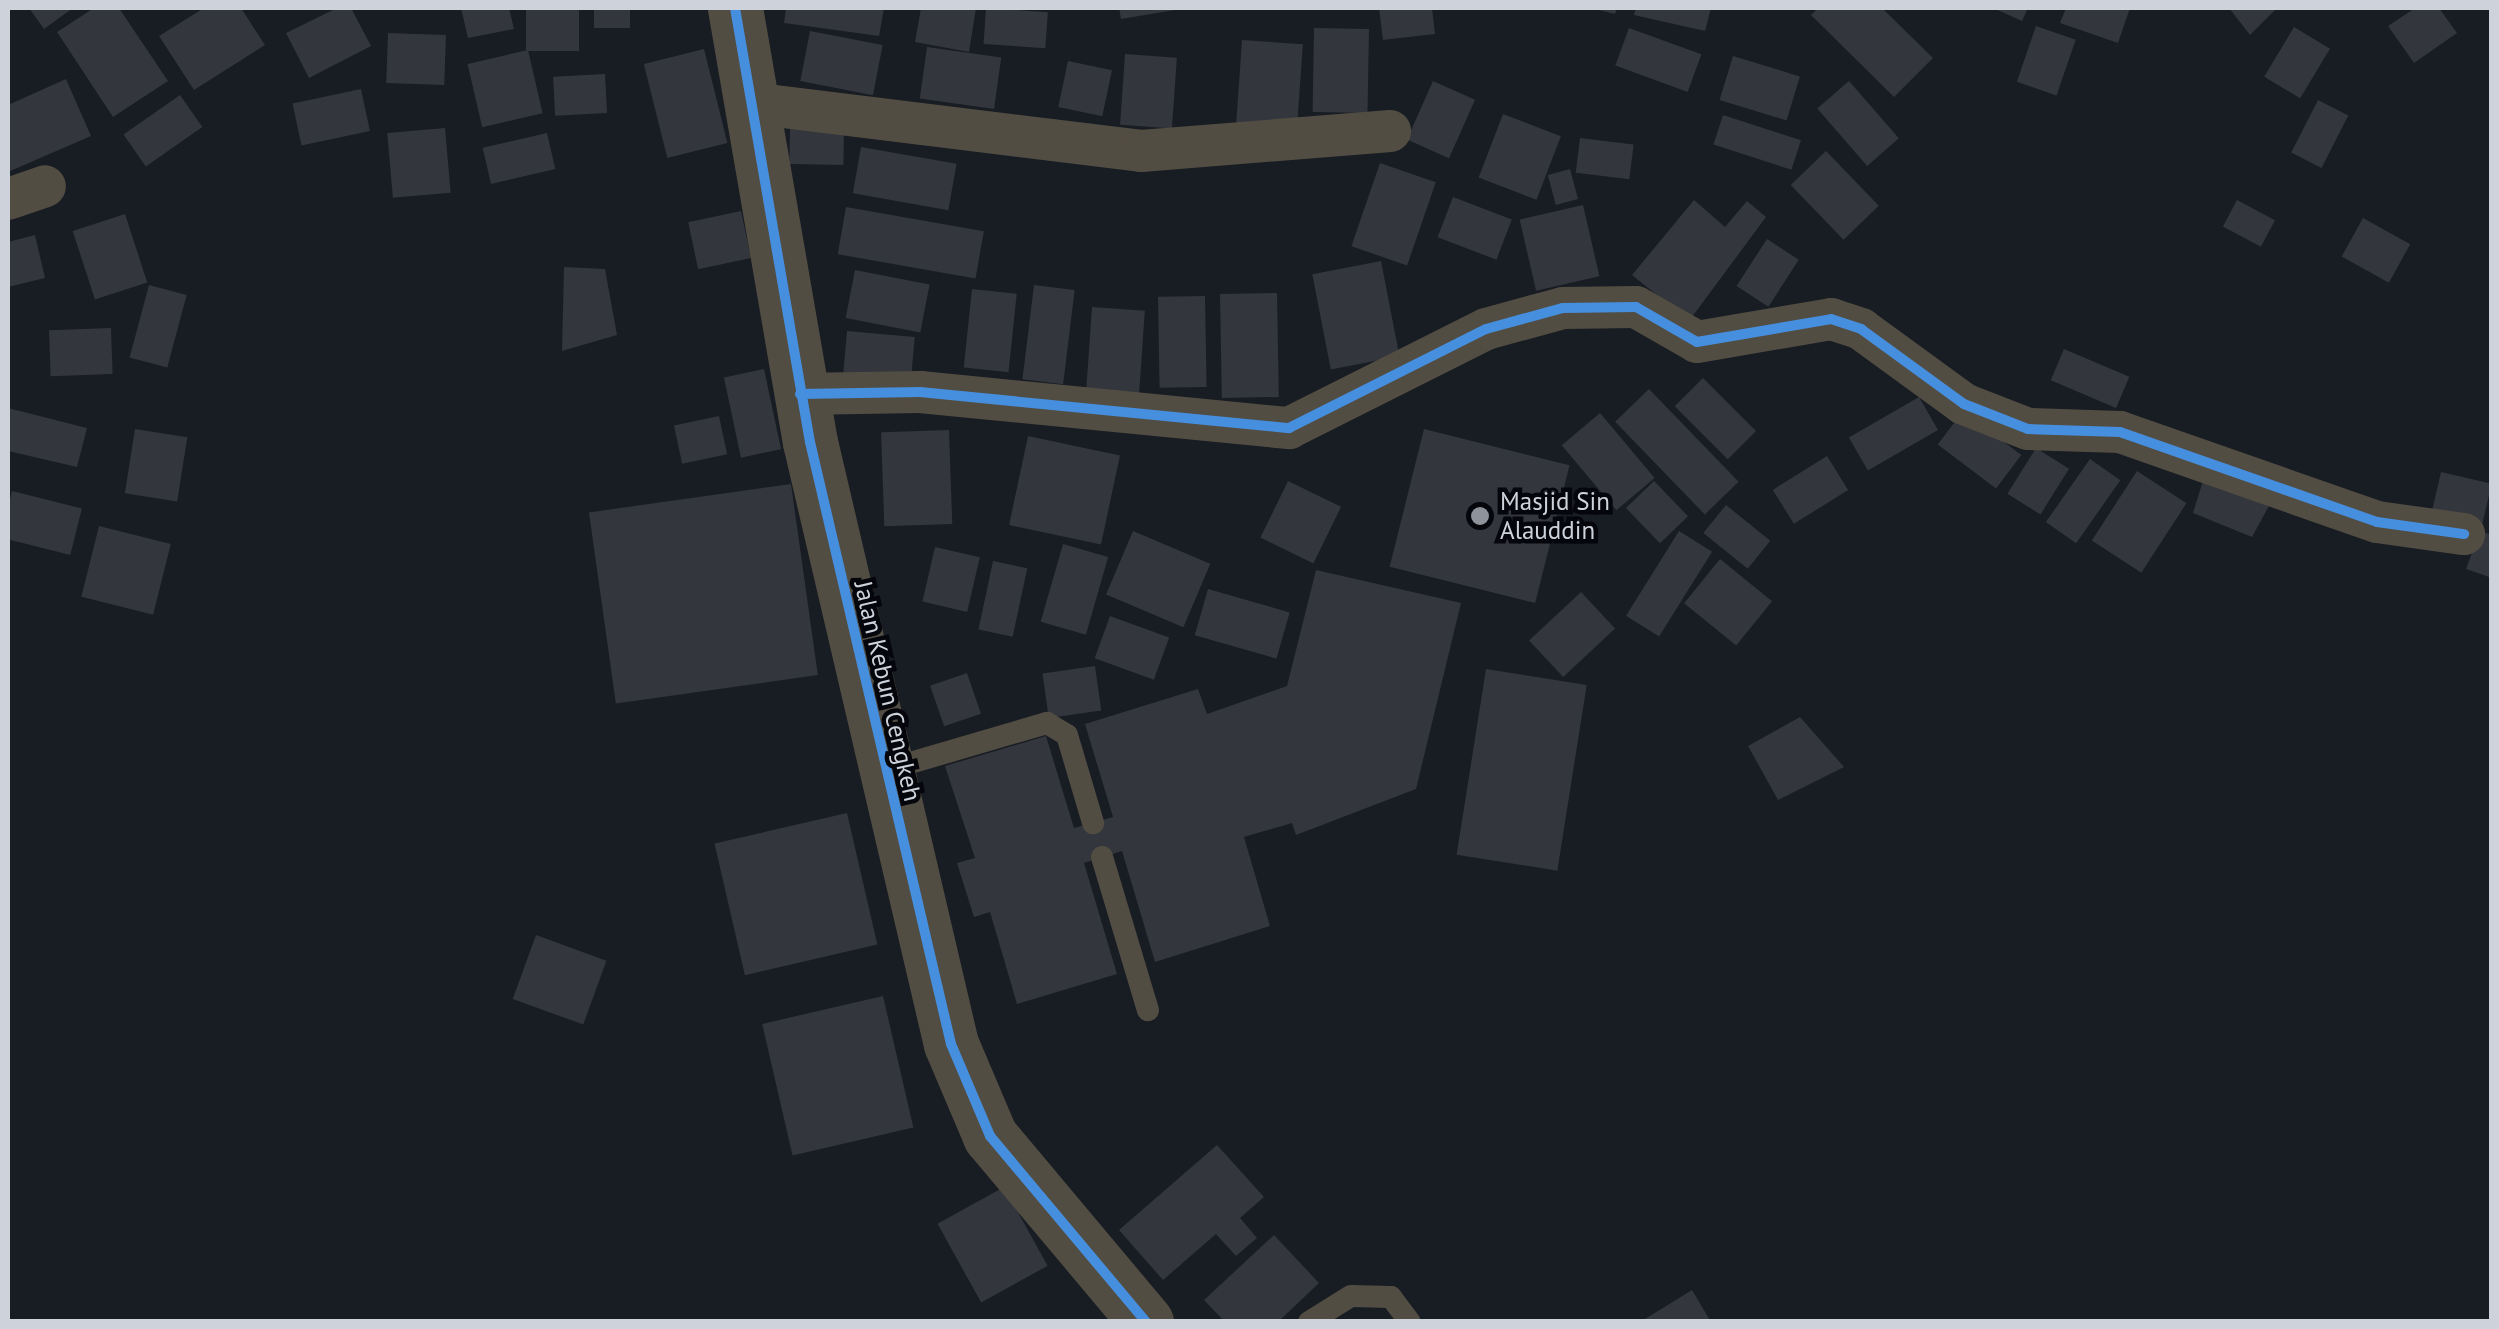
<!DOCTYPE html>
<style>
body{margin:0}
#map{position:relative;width:2499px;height:1329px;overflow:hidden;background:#181c23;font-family:"PT Sans",sans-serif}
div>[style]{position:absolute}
.building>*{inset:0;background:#33363c;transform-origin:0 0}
.service>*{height:22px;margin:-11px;padding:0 11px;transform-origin:11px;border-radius:11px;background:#524d43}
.minor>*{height:42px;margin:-21px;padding:0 21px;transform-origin:21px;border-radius:21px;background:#524d43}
.tertiary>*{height:55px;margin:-27.5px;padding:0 27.5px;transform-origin:27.5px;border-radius:27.5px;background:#524d43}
.cycleway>*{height:10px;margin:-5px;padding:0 5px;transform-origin:5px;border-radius:5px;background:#468fdf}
.dots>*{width:28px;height:28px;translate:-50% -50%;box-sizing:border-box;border:5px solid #04060b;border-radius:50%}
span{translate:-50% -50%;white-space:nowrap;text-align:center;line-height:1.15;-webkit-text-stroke:9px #04060b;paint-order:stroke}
.poi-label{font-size:25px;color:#cdd2db}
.left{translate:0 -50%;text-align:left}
.street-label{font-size:25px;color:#cdd2db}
.frame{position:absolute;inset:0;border:10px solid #cdd2db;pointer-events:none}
</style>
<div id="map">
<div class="building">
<div style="clip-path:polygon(29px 8px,73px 8px,44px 29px)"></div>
<div style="clip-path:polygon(94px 8px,119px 8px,168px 81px,113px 117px,57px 32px)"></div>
<div style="clip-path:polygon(204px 8px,241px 8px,265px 45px,194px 90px,159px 36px)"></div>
<div style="clip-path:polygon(337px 8px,351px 8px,371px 46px,309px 78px,286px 33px)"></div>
<div style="clip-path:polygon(461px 8px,509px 8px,514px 29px,468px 38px)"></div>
<div style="left:526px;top:8px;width:53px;height:43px"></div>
<div style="left:594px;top:8px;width:36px;height:20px"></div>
<div style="clip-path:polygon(786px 8px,884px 8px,879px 36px,784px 23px)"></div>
<div style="clip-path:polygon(921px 8px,976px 8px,969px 52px,915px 42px)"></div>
<div style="left:986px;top:8px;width:62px;height:36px;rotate:4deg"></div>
<div style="clip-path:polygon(1119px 8px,1175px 8px,1175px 10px,1121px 19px)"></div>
<div style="clip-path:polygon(1379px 8px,1432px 8px,1435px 34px,1383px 40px)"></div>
<div style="clip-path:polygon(1591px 8px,1617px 8px,1615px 14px)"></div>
<div style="clip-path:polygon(1636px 8px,1711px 8px,1705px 31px,1634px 15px)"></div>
<div style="clip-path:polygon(1818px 8px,1882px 8px,1933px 58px,1894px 97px,1811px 15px)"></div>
<div style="clip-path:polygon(1993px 8px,2028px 8px,2022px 21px)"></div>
<div style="clip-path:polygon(2066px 8px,2130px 8px,2118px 43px,2060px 23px)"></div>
<div style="clip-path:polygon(2229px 8px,2277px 8px,2250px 35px)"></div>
<div style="clip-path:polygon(2415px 8px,2439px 8px,2457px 33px,2414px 63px,2388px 26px)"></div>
<div style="left:2036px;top:26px;width:42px;height:59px;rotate:19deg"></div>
<div style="left:2294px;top:27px;width:42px;height:58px;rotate:31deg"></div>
<div style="left:1314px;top:28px;width:55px;height:84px;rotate:1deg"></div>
<div style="left:1629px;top:28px;width:77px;height:40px;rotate:20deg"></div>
<div style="left:810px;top:31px;width:74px;height:51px;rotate:11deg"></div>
<div style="left:388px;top:33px;width:58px;height:50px;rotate:2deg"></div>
<div style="left:1242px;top:40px;width:61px;height:88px;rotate:4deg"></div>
<div style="left:927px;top:47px;width:75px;height:52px;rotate:8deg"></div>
<div style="left:704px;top:49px;width:97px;height:62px;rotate:76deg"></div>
<div style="left:528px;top:50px;width:65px;height:62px;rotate:77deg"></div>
<div style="left:1125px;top:54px;width:52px;height:71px;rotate:4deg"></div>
<div style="left:1733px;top:56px;width:70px;height:46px;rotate:17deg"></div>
<div style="left:1068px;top:61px;width:45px;height:47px;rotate:12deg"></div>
<div style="left:605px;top:74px;width:39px;height:52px;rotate:87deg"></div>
<div style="clip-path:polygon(66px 79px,91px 136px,8px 172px,8px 105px)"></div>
<div style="left:1433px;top:81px;width:46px;height:64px;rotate:24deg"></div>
<div style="left:1849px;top:81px;width:76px;height:42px;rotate:49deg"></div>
<div style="left:361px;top:89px;width:43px;height:70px;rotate:78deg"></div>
<div style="left:180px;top:95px;width:39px;height:69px;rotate:55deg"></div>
<div style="left:2318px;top:100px;width:34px;height:59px;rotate:27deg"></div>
<div style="left:1503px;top:114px;width:62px;height:68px;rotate:21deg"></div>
<div style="left:1723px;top:115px;width:82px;height:31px;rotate:18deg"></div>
<div style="left:445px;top:128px;width:65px;height:58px;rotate:85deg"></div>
<div style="left:790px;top:129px;width:54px;height:35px;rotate:1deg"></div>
<div style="left:547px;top:133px;width:37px;height:66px;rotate:77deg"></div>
<div style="left:1580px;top:138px;width:54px;height:35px;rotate:7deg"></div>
<div style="left:861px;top:147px;width:97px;height:47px;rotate:10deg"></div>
<div style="left:1826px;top:151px;width:76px;height:49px;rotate:46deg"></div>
<div style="left:1380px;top:163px;width:59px;height:88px;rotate:19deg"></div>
<div style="left:1570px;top:169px;width:31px;height:23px;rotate:75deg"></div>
<div style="left:1453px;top:197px;width:63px;height:43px;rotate:21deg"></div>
<div style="clip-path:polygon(1694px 200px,1725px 227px,1747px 201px,1766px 217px,1689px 321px,1632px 275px)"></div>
<div style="left:2237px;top:200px;width:43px;height:30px;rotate:28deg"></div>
<div style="left:1583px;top:205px;width:73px;height:65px;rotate:77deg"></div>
<div style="left:846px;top:207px;width:140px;height:48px;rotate:10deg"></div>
<div style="left:741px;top:211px;width:48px;height:54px;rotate:78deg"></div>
<div style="left:125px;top:214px;width:72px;height:55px;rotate:72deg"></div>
<div style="left:2363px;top:218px;width:54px;height:44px;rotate:29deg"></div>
<div style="clip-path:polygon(35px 235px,45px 278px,8px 287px,8px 242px)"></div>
<div style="left:1767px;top:239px;width:38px;height:56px;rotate:33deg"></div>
<div style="left:1381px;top:261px;width:97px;height:70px;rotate:79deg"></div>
<div style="clip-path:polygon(564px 267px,605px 269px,617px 335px,562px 351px)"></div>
<div style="left:855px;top:270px;width:76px;height:49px;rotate:11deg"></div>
<div style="left:149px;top:285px;width:39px;height:75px;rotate:15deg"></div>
<div style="left:1034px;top:285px;width:41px;height:95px;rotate:7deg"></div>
<div style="left:972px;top:289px;width:45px;height:79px;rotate:6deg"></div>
<div style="left:1277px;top:293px;width:104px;height:57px;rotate:89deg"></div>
<div style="left:1205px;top:296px;width:91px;height:47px;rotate:89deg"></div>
<div style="left:1092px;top:307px;width:53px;height:88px;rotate:4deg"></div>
<div style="left:111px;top:328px;width:46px;height:62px;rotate:88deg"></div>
<div style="left:847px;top:331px;width:68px;height:49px;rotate:5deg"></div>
<div style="left:2064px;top:349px;width:71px;height:34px;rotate:23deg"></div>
<div style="left:764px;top:369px;width:82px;height:41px;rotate:78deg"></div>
<div style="left:1703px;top:378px;width:75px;height:40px;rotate:45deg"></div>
<div style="left:1649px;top:389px;width:129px;height:47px;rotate:46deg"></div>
<div style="left:1919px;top:397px;width:38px;height:81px;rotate:60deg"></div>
<div style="clip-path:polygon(8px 408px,87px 428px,77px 467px,8px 451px)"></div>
<div style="left:1963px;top:411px;width:73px;height:42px;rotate:37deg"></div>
<div style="left:1600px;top:413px;width:85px;height:50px;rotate:50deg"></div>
<div style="left:719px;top:416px;width:39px;height:46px;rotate:78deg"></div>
<div style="left:135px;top:429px;width:53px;height:65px;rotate:9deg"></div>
<div style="left:1424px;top:429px;width:150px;height:142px;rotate:14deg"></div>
<div style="left:949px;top:430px;width:94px;height:68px;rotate:88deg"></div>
<div style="left:1028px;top:436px;width:94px;height:91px;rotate:12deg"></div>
<div style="left:2036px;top:448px;width:39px;height:54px;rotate:32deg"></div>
<div style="left:1827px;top:456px;width:40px;height:64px;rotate:58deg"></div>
<div style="left:2090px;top:459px;width:37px;height:77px;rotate:35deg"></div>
<div style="left:2137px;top:471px;width:59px;height:83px;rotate:33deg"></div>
<div style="left:2441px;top:472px;width:52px;height:46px;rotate:13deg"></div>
<div style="clip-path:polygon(2205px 474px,2275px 495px,2252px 537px,2193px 513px)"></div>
<div style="left:1288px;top:481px;width:59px;height:63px;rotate:26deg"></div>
<div style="left:1654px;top:481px;width:49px;height:39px;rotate:46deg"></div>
<div style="left:791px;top:484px;width:193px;height:204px;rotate:82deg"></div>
<div style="left:12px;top:491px;width:72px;height:48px;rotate:14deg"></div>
<div style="left:1726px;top:505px;width:57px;height:36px;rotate:39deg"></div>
<div style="left:99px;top:526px;width:74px;height:73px;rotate:14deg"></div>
<div style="left:1133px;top:531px;width:84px;height:69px;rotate:23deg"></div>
<div style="left:1679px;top:531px;width:39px;height:100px;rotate:32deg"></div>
<div style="clip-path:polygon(2480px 531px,2492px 535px,2492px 578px,2466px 569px)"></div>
<div style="left:1063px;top:544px;width:47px;height:81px;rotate:16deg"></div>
<div style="left:935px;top:547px;width:46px;height:56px;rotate:13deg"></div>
<div style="left:1720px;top:559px;width:67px;height:57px;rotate:39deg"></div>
<div style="left:993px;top:561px;width:35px;height:70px;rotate:12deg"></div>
<div style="clip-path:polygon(1316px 570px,1461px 603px,1416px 789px,1296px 835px,1292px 823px,1244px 837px,1270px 926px,1155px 962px,1122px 851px,1084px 863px,1117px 974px,1017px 1004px,990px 912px,974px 917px,957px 863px,975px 858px,945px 766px,1046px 736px,1074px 828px,1113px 817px,1085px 724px,1198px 689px,1207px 714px,1287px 686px)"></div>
<div style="left:1208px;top:589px;width:85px;height:48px;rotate:16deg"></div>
<div style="left:1581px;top:592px;width:50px;height:71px;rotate:47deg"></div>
<div style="left:1110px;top:616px;width:63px;height:45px;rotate:20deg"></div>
<div style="left:1095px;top:666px;width:45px;height:53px;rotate:82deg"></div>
<div style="left:1486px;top:669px;width:102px;height:188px;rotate:9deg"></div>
<div style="left:967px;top:673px;width:43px;height:39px;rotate:71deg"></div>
<div style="clip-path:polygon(1800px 717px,1844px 767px,1778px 800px,1748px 746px)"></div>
<div style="left:847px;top:813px;width:135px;height:136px;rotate:77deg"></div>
<div style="left:536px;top:935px;width:75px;height:68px;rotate:20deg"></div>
<div style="left:883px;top:996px;width:135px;height:124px;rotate:77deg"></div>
<div style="clip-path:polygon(1217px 1145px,1264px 1197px,1240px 1218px,1257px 1238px,1236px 1256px,1216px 1234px,1163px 1280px,1119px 1230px)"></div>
<div style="left:1004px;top:1187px;width:90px;height:76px;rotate:61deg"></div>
<div style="clip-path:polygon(1274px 1235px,1319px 1283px,1278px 1322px,1225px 1322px,1204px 1300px)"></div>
<div style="clip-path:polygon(1692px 1290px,1711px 1322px,1640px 1322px)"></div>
</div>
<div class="service">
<div style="left:886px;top:770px;width:168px;rotate:-16.3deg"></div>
<div style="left:1047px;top:723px;width:23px;rotate:31deg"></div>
<div style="left:1067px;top:735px;width:92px;rotate:73.5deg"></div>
<div style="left:1102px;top:857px;width:160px;rotate:73.3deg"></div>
<div style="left:1309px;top:1322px;width:49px;rotate:-31.8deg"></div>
<div style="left:1351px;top:1296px;width:40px;rotate:1.4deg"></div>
<div style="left:1391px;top:1297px;width:31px;rotate:53deg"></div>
</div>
<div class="minor">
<div style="left:751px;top:103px;width:393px;rotate:7deg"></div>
<div style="left:1141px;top:151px;width:250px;rotate:-4.6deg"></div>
<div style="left:8px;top:199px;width:39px;rotate:-19deg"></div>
<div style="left:800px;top:394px;width:120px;rotate:-1deg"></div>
<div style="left:920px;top:392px;width:371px;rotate:5.6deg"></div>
<div style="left:1289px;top:428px;width:220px;rotate:-26.7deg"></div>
<div style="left:1486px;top:329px;width:80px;rotate:-15.3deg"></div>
<div style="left:1563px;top:308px;width:73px;rotate:-0.8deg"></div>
<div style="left:1636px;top:307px;width:70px;rotate:29.8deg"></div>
<div style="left:1697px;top:342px;width:136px;rotate:-9.7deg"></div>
<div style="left:1831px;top:319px;width:32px;rotate:18deg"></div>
<div style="left:1861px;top:329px;width:127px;rotate:36.1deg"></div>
<div style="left:1964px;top:404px;width:69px;rotate:21.3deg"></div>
<div style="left:2028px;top:429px;width:92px;rotate:1.9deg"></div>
<div style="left:2120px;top:432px;width:272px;rotate:19.3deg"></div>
<div style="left:2377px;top:522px;width:88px;rotate:7.9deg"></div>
</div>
<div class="tertiary">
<div style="left:735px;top:8px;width:440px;rotate:80.2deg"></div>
<div style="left:810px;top:442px;width:618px;rotate:76.82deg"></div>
<div style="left:951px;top:1044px;width:100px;rotate:67deg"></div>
<div style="left:990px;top:1136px;width:243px;rotate:50deg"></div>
</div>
<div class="cycleway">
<div style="left:735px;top:8px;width:440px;rotate:80.2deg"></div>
<div style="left:810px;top:442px;width:618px;rotate:76.82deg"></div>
<div style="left:951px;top:1044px;width:100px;rotate:67deg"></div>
<div style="left:990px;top:1136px;width:243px;rotate:50deg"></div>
<div style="left:800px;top:394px;width:120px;rotate:-1deg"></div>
<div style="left:920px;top:392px;width:371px;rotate:5.6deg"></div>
<div style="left:1289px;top:428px;width:220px;rotate:-26.7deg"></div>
<div style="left:1486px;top:329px;width:80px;rotate:-15.3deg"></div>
<div style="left:1563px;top:308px;width:73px;rotate:-0.8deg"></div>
<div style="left:1636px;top:307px;width:70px;rotate:29.8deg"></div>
<div style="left:1697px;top:342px;width:136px;rotate:-9.7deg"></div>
<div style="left:1831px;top:319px;width:32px;rotate:18deg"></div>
<div style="left:1861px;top:329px;width:127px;rotate:36.1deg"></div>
<div style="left:1964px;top:404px;width:69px;rotate:21.3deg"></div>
<div style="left:2028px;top:429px;width:92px;rotate:1.9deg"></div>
<div style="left:2120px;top:432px;width:272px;rotate:19.3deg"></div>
<div style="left:2377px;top:522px;width:88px;rotate:7.9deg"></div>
</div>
<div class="dots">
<div style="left:1480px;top:516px;background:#8e929b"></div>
</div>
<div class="poi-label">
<span class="left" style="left:1500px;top:516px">Masjid Sin<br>Alauddin</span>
</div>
<div class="street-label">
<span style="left:888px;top:691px;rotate:77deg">Jalan Kebun Cengkeh</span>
</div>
<div class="frame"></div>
</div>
